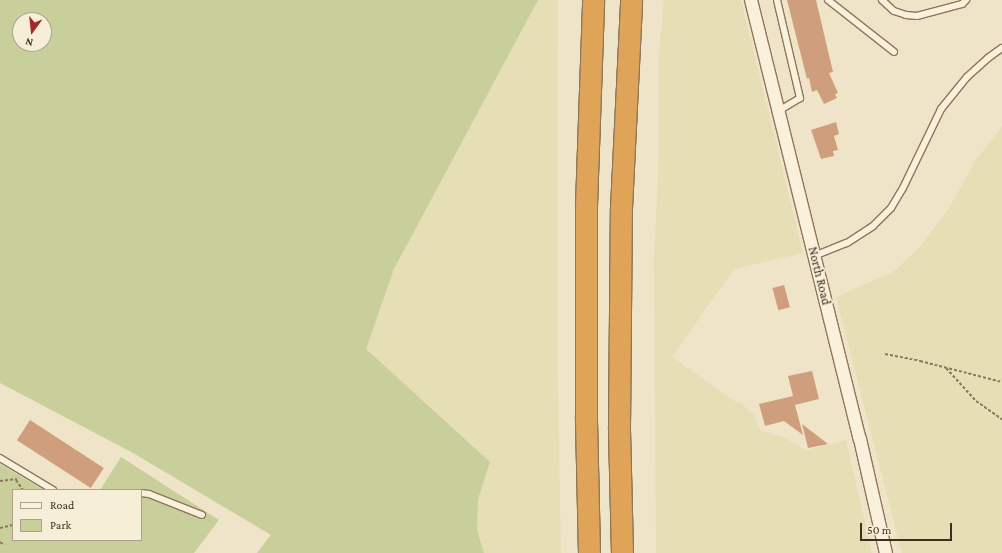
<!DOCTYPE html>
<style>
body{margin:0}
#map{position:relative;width:1002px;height:553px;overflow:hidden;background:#f0e4c8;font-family:"Crimson Pro",serif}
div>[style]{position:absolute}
.farmland>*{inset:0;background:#e6deb5}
.green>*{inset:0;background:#c9cf9b}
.building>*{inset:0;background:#cf9f7d;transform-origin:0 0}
.path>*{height:2px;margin-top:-1px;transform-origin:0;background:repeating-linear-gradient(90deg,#8d765c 0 3px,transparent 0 5px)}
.roads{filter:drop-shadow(1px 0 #8d765c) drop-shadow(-1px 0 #8d765c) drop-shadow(0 1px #8d765c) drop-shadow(0 -1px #8d765c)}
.lane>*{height:6px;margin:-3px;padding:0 3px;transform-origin:3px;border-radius:3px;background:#faf1dc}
.street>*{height:12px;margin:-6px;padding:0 6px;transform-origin:6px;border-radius:6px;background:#faf1dc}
.highway>*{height:21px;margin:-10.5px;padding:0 10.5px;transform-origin:10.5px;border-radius:10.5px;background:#e0a458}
span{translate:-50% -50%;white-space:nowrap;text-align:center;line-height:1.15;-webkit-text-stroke:3.5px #f7eed8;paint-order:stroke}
.street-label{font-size:13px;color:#3d2e20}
.legend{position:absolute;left:12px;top:489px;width:130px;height:52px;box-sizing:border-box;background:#f7eed8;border:1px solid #ada18e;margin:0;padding:5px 7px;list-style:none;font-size:12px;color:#3d2e20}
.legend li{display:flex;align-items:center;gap:8px;height:20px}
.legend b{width:20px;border:1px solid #ada18e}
.north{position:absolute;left:12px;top:12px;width:40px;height:40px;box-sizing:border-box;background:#f7eed8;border:1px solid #ada18e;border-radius:50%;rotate:195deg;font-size:11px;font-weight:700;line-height:16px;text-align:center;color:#3d2e20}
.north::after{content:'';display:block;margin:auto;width:14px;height:18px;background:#9e2a2b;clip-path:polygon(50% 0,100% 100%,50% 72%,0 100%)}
.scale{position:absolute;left:860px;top:523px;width:92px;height:18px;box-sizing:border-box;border:2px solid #3d2e20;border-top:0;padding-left:5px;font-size:12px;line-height:14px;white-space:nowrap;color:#3d2e20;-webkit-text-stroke:3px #f7eed8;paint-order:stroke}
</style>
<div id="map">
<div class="farmland">
<div style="clip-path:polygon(evenodd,0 0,558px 0,557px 330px,561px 553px,257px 553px,276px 527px,138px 444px,0 0,20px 20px,44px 20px,44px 44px,20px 44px,20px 20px)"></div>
<div style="clip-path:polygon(664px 0,741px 0,803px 253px,734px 269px,672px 357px,736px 402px,740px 402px,754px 415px,761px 431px,783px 437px,806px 450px,846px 440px,872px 553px,656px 553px,654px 256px,658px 178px,659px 51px)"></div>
<div style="clip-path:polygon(1002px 126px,1002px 553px,902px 553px,836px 297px,893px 272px,919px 248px,951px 205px,974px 163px)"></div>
</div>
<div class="green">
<div style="clip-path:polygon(evenodd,0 0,538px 0,394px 269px,366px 349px,490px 462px,478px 499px,477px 530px,484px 553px,257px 553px,271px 535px,133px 453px,0 383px,0 0,20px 20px,44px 20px,44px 44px,20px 44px,20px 20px)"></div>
<div style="clip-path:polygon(121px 457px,219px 520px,194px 553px,0 553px,0 464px,44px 490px,13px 490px,13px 540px,141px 540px,141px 490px,100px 490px)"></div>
</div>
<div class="building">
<div style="clip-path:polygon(787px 0,816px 0,833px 72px,829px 73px,838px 93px,835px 94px,837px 98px,824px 104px,817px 90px,812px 92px,809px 78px,807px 79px)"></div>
<div style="clip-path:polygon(836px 122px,839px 134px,834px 136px,838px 150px,833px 151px,834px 156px,821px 159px,811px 130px)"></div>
<div style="left:784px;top:285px;width:23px;height:12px;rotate:75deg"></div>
<div style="clip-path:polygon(812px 371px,819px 399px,795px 405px,803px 435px,784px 421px,765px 426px,759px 404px,793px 396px,788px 376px)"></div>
<div style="left:30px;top:420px;width:88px;height:24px;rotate:33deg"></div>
<div style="clip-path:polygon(802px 424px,828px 444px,808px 448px)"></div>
</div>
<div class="path">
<div style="left:885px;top:354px;width:36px;rotate:11deg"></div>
<div style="left:920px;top:361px;width:85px;rotate:14.4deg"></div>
<div style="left:946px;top:368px;width:45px;rotate:47.7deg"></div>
<div style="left:976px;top:401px;width:32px;rotate:35deg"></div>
<div style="left:16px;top:480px;width:12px;rotate:55deg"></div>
<div style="left:0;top:481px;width:17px;rotate:-7deg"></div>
<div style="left:0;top:528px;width:13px;rotate:-13deg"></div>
<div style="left:0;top:542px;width:5px;rotate:37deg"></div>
</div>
<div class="roads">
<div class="lane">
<div style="left:777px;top:0;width:101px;rotate:76.8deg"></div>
<div style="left:800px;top:98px;width:26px;rotate:149deg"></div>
<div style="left:828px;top:0;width:84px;rotate:38.2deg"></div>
<div style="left:882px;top:0;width:16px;rotate:43deg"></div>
<div style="left:894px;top:11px;width:13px;rotate:18deg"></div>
<div style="left:906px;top:15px;width:11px;rotate:5deg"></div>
<div style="left:917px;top:16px;width:47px;rotate:-14.9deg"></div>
<div style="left:962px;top:4px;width:6px;rotate:-45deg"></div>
<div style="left:814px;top:256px;width:35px;rotate:-22deg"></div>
<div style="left:847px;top:243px;width:31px;rotate:-33deg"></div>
<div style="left:873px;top:226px;width:25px;rotate:-45deg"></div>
<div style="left:891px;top:208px;width:23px;rotate:-59deg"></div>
<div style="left:903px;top:188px;width:88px;rotate:-64.3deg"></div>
<div style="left:941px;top:109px;width:41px;rotate:-50.9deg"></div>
<div style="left:967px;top:77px;width:28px;rotate:-42deg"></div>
<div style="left:988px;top:58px;width:17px;rotate:-36deg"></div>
<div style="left:0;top:458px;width:62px;rotate:31.1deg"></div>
<div style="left:141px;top:493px;width:8px;rotate:7deg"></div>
<div style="left:149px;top:494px;width:57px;rotate:21.6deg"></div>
</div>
<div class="street">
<div style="left:751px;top:0;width:452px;rotate:76.1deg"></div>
<div style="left:860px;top:439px;width:117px;rotate:77.2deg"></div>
</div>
<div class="highway">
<div style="left:589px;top:553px;width:137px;rotate:-91.3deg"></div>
<div style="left:586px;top:416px;width:211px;rotate:-90deg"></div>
<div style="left:586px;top:205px;width:205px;rotate:-88deg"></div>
<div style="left:622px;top:553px;width:126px;rotate:-91.4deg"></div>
<div style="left:619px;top:427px;width:219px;rotate:-89.5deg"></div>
<div style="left:621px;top:208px;width:208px;rotate:-87.2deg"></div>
</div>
</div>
<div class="street-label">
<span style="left:819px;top:276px;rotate:76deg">North Road</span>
</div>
<ul class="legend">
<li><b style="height:5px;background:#faf1dc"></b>Road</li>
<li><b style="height:11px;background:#c9cf9b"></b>Park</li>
</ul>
<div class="north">N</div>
<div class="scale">50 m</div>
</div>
